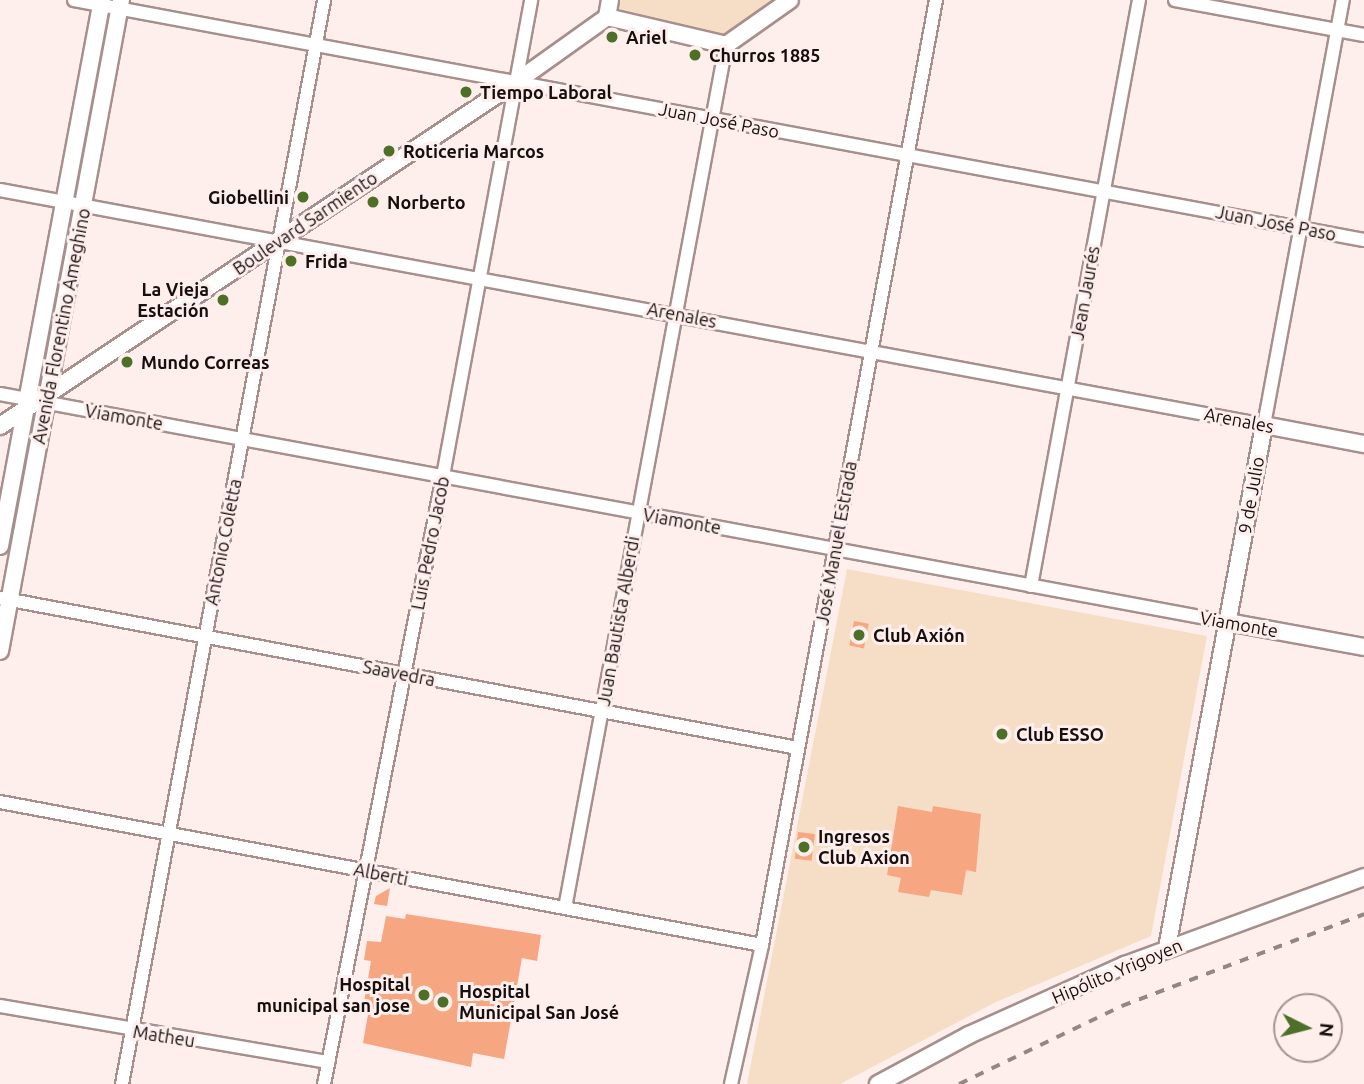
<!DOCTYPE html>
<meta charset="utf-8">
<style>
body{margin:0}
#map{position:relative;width:1364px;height:1084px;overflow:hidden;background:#feefed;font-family:Ubuntu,sans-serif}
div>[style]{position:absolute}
.green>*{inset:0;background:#f6dec6}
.building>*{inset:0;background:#f7a682;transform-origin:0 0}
.roads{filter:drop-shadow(2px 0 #a68f8d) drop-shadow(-2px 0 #a68f8d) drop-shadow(0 2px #a68f8d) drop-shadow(0 -2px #a68f8d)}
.street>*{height:12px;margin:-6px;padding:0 6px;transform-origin:6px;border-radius:6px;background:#fff}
.secondary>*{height:16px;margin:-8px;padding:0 8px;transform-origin:8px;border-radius:8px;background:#fff}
.rail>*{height:3.5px;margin-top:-1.75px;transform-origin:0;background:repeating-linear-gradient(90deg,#938786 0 9px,transparent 0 18px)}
.dots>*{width:19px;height:19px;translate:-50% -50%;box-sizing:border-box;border:4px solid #feefed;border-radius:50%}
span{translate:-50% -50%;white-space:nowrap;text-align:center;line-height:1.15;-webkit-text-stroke:6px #feefed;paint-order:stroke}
.poi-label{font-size:18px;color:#170e0e;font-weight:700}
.left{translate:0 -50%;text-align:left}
.right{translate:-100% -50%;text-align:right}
.street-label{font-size:18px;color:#170e0e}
.north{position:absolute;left:1273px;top:993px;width:70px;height:70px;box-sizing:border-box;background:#feefed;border:2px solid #a29594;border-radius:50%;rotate:96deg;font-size:19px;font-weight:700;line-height:28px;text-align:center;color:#170e0e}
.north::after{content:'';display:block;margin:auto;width:24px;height:32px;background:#4d6f27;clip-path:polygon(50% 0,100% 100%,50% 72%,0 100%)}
</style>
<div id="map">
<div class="green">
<div style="clip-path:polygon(618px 0,780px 0,725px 38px,617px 8px)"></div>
<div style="clip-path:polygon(105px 21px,109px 22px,76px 191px,74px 189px)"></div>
<div style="clip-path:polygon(69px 215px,74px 216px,40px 385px,38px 383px)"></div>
<div style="clip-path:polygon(33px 420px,5px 589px,2px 590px,30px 423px)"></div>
<div style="clip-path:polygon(847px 569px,1207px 636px,1151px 936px,996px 1002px,840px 1084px,747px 1084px)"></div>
</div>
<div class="building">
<div style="left:854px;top:621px;width:15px;height:25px;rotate:11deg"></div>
<div style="clip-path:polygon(898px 806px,932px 812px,933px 806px,981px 814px,976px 872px,966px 870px,962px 895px,931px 890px,929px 897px,898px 892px,901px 878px,887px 875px)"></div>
<div style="left:798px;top:832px;width:17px;height:27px;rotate:7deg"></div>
<div style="clip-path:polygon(390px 888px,387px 906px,374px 904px,376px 896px)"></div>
<div style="clip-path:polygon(406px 914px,541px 935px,537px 961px,522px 958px,504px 1059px,473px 1053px,471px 1067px,363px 1043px,370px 1003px,364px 1002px,371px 961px,364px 960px,367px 941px,381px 942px,386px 916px,405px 919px)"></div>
</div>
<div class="roads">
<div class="street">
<div style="left:74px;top:0;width:1312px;rotate:10.54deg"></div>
<div style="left:1175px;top:0;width:192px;rotate:10.5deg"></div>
<div style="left:0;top:190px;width:1286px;rotate:10.53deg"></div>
<div style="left:1264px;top:425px;width:432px;rotate:-79.5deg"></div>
<div style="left:0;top:394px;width:1249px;rotate:10.52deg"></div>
<div style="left:1031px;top:586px;width:596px;rotate:-79.56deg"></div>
<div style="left:0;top:598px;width:812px;rotate:10.65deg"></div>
<div style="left:0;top:802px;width:775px;rotate:10.63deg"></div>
<div style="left:565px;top:908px;width:878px;rotate:-79.43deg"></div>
<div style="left:0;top:1006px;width:333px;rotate:9.7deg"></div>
<div style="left:122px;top:1084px;width:1103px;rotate:-79.44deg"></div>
<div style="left:324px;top:1084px;width:620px;rotate:-78.93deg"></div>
<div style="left:443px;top:476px;width:484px;rotate:-79.5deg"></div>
<div style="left:731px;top:1084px;width:142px;rotate:-77.4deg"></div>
<div style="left:762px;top:945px;width:961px;rotate:-79.57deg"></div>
</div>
<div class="secondary">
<div style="left:607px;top:17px;width:122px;rotate:13.2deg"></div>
<div style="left:726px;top:45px;width:78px;rotate:-35.1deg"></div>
<div style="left:0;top:426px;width:620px;rotate:-33.69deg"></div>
<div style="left:516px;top:82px;width:112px;rotate:-35.5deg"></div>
<div style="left:607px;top:17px;width:17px;rotate:-80deg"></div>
<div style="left:0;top:546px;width:555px;rotate:-79.42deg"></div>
<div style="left:1228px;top:622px;width:138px;rotate:10.4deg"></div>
<div style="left:0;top:651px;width:662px;rotate:-79.47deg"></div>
<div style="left:1167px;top:948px;width:532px;rotate:-79.49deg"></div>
<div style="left:1264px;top:425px;width:102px;rotate:10.8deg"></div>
<div style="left:878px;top:1084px;width:103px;rotate:-28.3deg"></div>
<div style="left:969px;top:1035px;width:171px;rotate:-24.2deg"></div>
<div style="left:1125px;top:965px;width:255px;rotate:-20.2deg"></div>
</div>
</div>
<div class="rail">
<div style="left:959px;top:1084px;width:181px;rotate:-25.6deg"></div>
<div style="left:1122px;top:1006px;width:259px;rotate:-20.8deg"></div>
</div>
<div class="dots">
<div style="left:612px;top:37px;background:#4d6f27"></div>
<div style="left:695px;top:55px;background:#4d6f27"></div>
<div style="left:466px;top:92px;background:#4d6f27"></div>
<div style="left:389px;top:151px;background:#4d6f27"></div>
<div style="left:303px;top:197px;background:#4d6f27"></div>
<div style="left:373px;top:202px;background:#4d6f27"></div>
<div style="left:291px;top:261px;background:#4d6f27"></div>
<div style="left:223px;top:300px;background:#4d6f27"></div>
<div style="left:127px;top:362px;background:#4d6f27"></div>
<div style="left:859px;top:635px;background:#4d6f27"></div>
<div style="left:1002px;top:734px;background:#4d6f27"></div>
<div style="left:804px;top:847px;background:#4d6f27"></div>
<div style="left:424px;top:995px;background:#4d6f27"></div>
<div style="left:443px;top:1002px;background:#4d6f27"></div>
</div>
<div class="poi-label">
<span class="left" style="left:626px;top:37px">Ariel</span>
<span class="left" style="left:709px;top:55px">Churros 1885</span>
<span class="left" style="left:480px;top:92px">Tiempo Laboral</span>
<span class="left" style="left:403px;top:151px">Roticeria Marcos</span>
<span class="right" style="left:289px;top:197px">Giobellini</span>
<span class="left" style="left:387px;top:202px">Norberto</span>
<span class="left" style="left:305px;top:261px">Frida</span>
<span class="right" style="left:209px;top:300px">La Vieja<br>Estación</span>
<span class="left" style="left:141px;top:362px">Mundo Correas</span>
<span class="left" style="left:873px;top:635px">Club Axión</span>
<span class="left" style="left:1016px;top:734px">Club ESSO</span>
<span class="left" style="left:818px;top:847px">Ingresos<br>Club Axion</span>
<span class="right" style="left:410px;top:995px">Hospital<br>municipal san jose</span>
<span class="left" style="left:459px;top:1002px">Hospital<br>Municipal San José</span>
</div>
<div class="street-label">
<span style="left:719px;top:120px;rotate:11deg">Juan José Paso</span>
<span style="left:305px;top:223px;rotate:-34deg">Boulevard Sarmiento</span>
<span style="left:1276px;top:223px;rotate:11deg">Juan José Paso</span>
<span style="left:1085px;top:293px;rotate:-80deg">Jean Jaurés</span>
<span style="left:682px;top:315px;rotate:11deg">Arenales</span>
<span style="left:61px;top:326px;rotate:-79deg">Avenida Florentino Ameghino</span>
<span style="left:124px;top:417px;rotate:10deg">Viamonte</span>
<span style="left:1239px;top:420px;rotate:11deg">Arenales</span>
<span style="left:1251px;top:495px;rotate:-80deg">9 de Julio</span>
<span style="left:682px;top:521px;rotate:10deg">Viamonte</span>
<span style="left:223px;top:542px;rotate:-79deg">Antonio Coletta</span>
<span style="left:430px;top:543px;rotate:-79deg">Luis Pedro Jacob</span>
<span style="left:836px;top:543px;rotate:-80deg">José Manuel Estrada</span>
<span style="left:618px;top:621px;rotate:-80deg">Juan Bautista Alberdi</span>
<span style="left:1239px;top:624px;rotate:10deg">Viamonte</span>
<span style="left:399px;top:673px;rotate:11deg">Saavedra</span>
<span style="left:381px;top:874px;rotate:11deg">Alberti</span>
<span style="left:1117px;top:971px;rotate:-23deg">Hipólito Yrigoyen</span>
<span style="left:164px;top:1036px;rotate:9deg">Matheu</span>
</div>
<div class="north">N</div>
</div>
